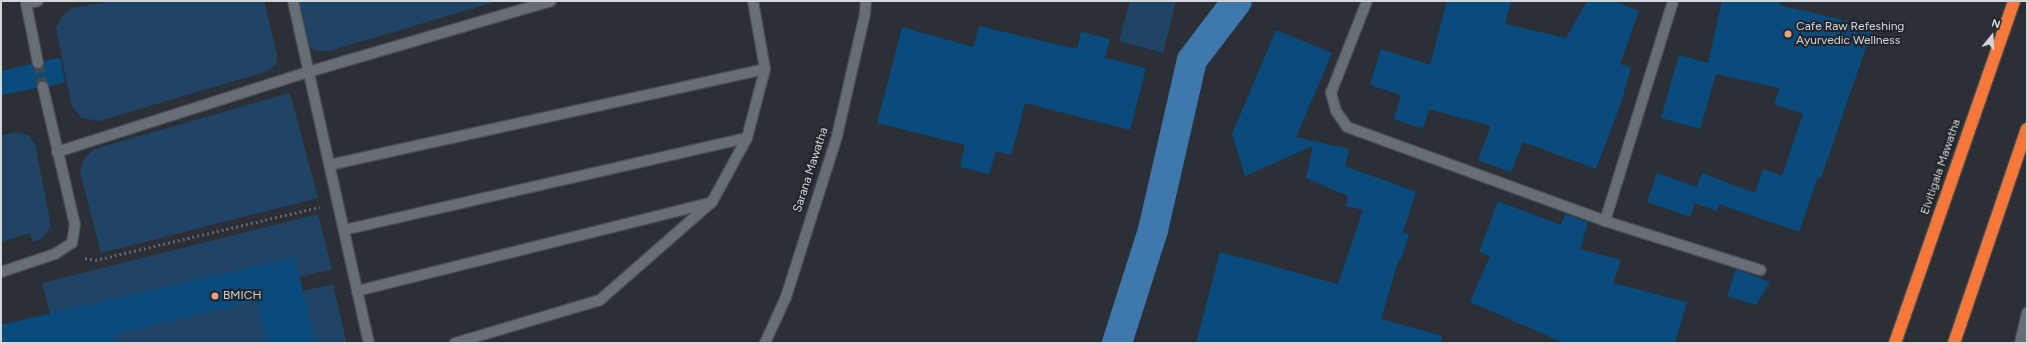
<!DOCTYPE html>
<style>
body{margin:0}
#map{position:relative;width:2028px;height:344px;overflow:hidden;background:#2a3035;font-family:Figtree,sans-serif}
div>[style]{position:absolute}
.green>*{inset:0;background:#204466;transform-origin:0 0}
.canal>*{height:30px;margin:-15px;padding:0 15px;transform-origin:15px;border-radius:15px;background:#3e78ad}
.building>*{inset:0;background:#0a4b7d}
.minor-tunnel>*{height:10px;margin-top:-5px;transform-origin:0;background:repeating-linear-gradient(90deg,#43494e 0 10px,transparent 0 15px)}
.path>*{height:2.5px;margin-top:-1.25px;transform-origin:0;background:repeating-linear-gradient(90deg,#60666a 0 2px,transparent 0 5px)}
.roads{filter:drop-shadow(1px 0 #494d52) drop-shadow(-1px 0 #494d52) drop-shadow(0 1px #494d52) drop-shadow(0 -1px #494d52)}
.minor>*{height:10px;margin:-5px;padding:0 5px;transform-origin:5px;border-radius:5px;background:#686e75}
.highway>*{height:12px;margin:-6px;padding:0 6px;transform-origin:6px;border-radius:6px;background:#f87839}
.dots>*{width:11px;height:11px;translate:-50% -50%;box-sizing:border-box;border:2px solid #20262b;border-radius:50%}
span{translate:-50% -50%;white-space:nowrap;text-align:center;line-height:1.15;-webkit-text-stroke:4px #20262b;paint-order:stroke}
.poi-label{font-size:12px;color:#d3d7da}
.left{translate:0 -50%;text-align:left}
.street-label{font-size:12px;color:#d3d7da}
.frame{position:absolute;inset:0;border:2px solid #d3d7da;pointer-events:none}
.north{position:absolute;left:1972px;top:16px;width:40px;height:40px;-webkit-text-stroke:3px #20262b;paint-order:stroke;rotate:18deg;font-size:11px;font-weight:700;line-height:16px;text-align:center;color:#d3d7da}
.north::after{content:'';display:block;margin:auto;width:14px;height:18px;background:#d3d7da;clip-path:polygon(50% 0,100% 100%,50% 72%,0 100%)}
</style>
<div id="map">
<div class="green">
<div style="clip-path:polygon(114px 1px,264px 1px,277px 54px,276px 65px,268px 71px,99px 121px,82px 118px,72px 107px,56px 28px,62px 16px,72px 8px)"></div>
<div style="clip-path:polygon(297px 1px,498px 1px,329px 51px,317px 51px,307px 45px)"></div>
<div style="clip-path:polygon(1130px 1px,1176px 1px,1163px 53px,1119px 41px)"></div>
<div style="clip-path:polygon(290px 93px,318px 198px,101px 253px,80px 172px,83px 160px,94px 149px)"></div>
<div style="clip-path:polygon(14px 132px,28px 135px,35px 144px,51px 225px,43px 238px,33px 242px,30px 233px,1px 242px,1px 136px)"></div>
<div style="clip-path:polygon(318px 214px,332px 269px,300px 277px,295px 257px,50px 314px,42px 283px)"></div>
<div style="left:333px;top:284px;width:61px;height:31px;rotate:77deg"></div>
<div style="clip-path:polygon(257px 301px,267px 343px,117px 343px,115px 334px)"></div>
</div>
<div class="canal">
<div style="left:1117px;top:343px;width:119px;rotate:-72.3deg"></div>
<div style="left:1153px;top:230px;width:174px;rotate:-77.1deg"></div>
<div style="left:1192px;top:60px;width:74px;rotate:-52.7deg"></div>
</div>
<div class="building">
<div style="clip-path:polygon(1447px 1px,1511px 1px,1505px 24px,1566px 38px,1587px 1px,1614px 1px,1639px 11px,1620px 64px,1631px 67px,1621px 103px,1596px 169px,1523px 142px,1511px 172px,1478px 160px,1491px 126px,1429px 109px,1423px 129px,1394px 119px,1401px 95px,1370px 85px,1381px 49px,1430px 65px)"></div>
<div style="clip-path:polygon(1722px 1px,1780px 1px,1779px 5px,1873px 27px,1821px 178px,1818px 177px,1799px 232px,1719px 204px,1717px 211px,1695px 203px,1690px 217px,1647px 202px,1657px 173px,1697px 187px,1702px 173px,1755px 193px,1763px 169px,1782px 176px,1803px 114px,1774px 104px,1780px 88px,1716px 74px,1700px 129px,1661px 118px,1679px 55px,1708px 63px)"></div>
<div style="clip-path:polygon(979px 26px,1077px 49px,1081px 32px,1110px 39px,1105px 58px,1146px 68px,1130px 130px,1025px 103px,1011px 155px,996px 151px,989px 174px,960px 167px,965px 145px,877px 123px,902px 27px,973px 47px)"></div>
<div style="clip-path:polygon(1276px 30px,1332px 53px,1296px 137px,1349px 149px,1345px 166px,1416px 192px,1403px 232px,1409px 234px,1401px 260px,1399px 259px,1381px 319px,1442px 336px,1441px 343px,1196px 343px,1220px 252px,1338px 284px,1363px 210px,1346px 206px,1348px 196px,1306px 178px,1313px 146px,1245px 176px,1232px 134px)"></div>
<div style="clip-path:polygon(60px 58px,65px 82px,49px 86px,47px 82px,42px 81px,38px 83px,37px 88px,1px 95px,1px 71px,32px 64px,36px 69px,40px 69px,44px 65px,44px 61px)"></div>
<div style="clip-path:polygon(1498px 201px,1561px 225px,1565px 214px,1588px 222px,1580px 249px,1621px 260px,1613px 283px,1687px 302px,1675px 343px,1564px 343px,1470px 302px,1490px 256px,1479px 252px)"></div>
<div style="clip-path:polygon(295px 257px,315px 343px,267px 343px,257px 301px,115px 334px,117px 343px,1px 343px,1px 325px)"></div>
<div style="clip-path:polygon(1736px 269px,1770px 282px,1756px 305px,1727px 296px)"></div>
</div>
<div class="minor-tunnel">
<div style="left:38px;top:63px;width:25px;rotate:78deg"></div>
</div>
<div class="path">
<div style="left:85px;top:258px;width:10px;rotate:11deg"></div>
<div style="left:95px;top:260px;width:231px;rotate:-13.3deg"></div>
</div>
<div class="roads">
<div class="minor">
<div style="left:26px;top:1px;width:2px;rotate:90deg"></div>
<div style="left:26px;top:3px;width:12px;rotate:-9deg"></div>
<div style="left:293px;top:1px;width:350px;rotate:77.5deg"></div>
<div style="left:1367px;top:1px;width:99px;rotate:111.4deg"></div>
<div style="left:1331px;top:93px;width:19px;rotate:74deg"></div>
<div style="left:1336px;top:111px;width:19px;rotate:55deg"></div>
<div style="left:1347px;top:127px;width:275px;rotate:20deg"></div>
<div style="left:1605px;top:221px;width:163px;rotate:17.5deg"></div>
<div style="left:26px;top:3px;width:61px;rotate:78.7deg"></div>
<div style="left:57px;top:152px;width:263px;rotate:-17.7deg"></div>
<div style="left:308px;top:72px;width:253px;rotate:-16.3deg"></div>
<div style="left:329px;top:165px;width:446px;rotate:-12.4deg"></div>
<div style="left:1605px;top:221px;width:230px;rotate:-72.8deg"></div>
<div style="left:344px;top:230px;width:413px;rotate:-12.9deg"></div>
<div style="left:1px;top:272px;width:57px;rotate:-18.4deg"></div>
<div style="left:55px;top:254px;width:20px;rotate:-33deg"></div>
<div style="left:72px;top:243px;width:18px;rotate:-81deg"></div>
<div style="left:75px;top:225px;width:142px;rotate:-103.1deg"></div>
<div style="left:357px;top:291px;width:364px;rotate:-14deg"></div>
<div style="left:455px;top:343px;width:151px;rotate:-16.5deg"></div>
<div style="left:600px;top:300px;width:149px;rotate:-41.2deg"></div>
<div style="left:712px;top:202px;width:73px;rotate:-61.3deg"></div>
<div style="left:747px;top:138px;width:71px;rotate:-75.4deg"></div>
<div style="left:765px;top:69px;width:69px;rotate:-100deg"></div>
<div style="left:765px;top:343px;width:51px;rotate:-65.5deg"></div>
<div style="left:786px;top:297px;width:169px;rotate:-72.4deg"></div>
<div style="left:837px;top:136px;width:125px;rotate:-77.1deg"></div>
<div style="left:865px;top:14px;width:13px;rotate:-86deg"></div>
<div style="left:2020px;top:343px;width:31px;rotate:-77deg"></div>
</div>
<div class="highway">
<div style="left:1895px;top:343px;width:362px;rotate:-70.8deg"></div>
<div style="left:1954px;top:343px;width:226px;rotate:-71.2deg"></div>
</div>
</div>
<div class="dots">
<div style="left:1788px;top:34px;background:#f1a17d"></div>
<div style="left:215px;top:296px;background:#f1a17d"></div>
</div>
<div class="poi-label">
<span class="left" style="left:1796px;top:34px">Cafe Raw Refeshing<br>Ayurvedic Wellness</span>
<span class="left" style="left:223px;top:296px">BMICH</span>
</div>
<div class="street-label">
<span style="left:1941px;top:167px;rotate:-71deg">Elvitigala Mawatha</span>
<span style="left:811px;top:170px;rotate:-72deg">Sarana Mawatha</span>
</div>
<div class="frame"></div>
<div class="north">N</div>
</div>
